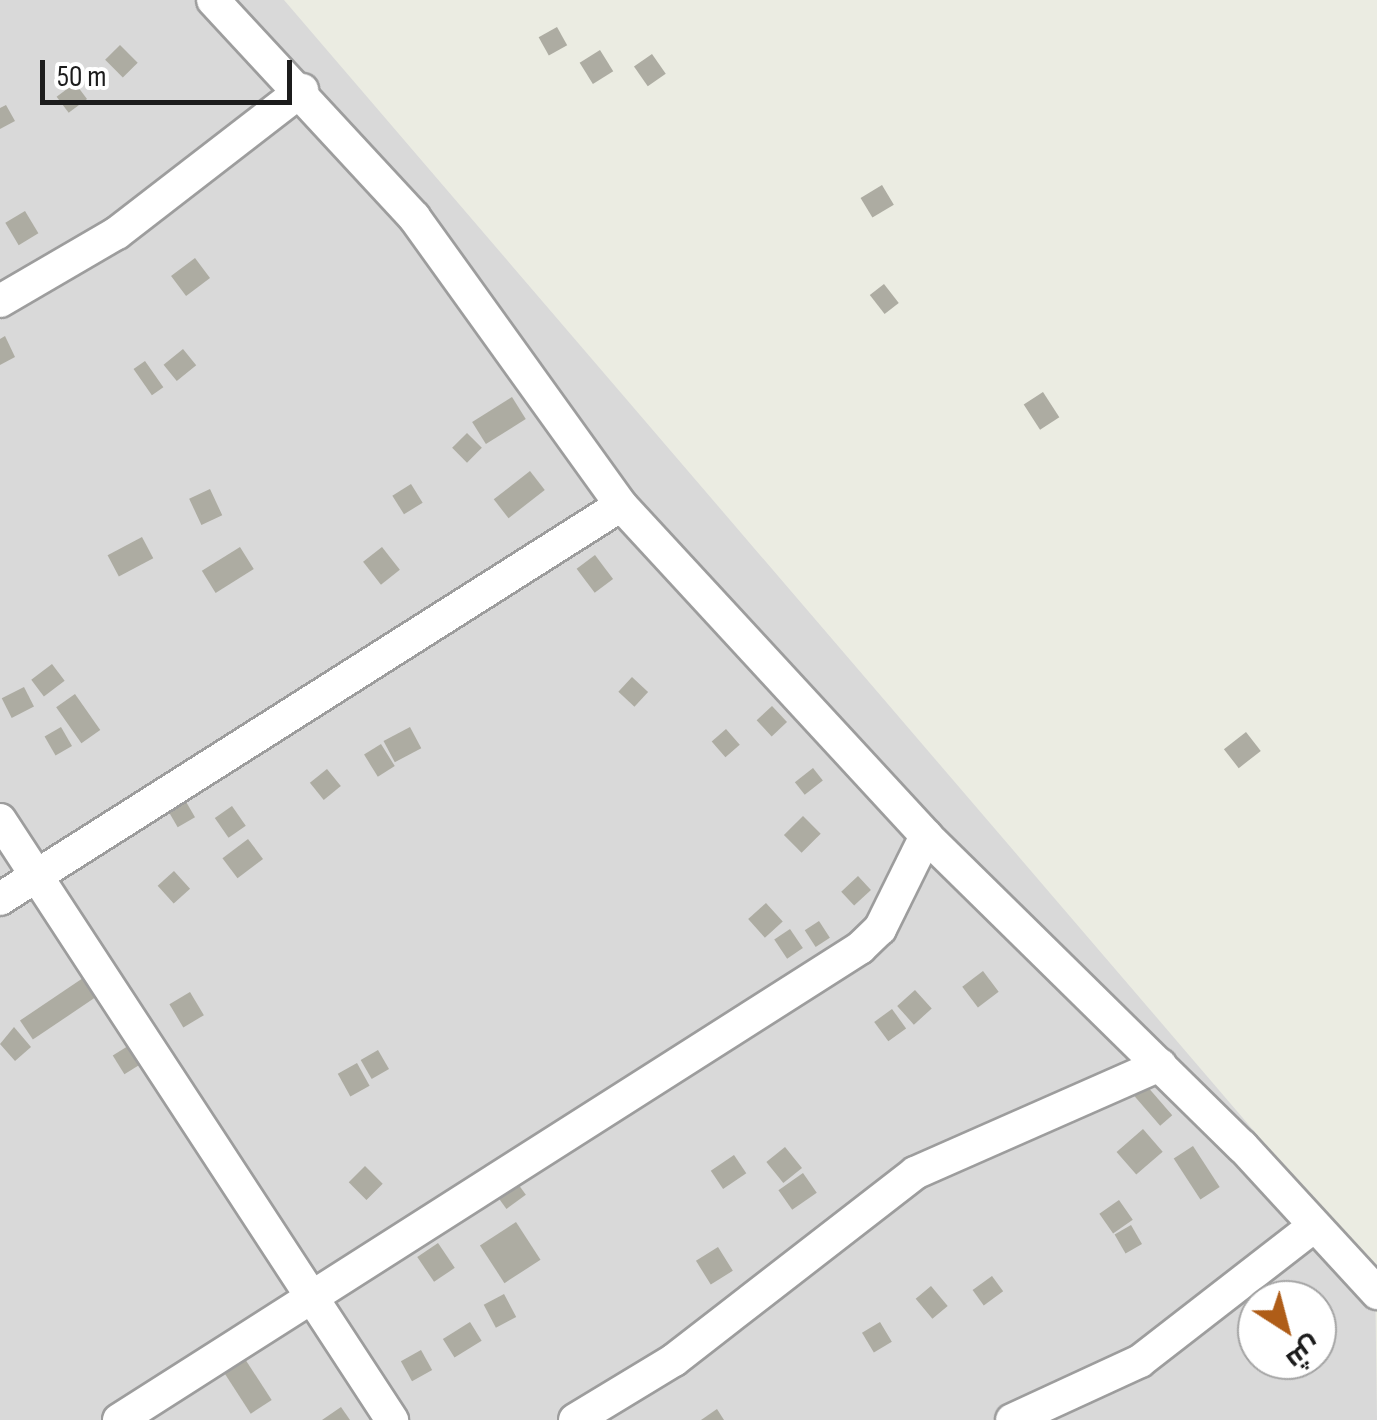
<!DOCTYPE html>
<meta charset="utf-8">
<style>
body{margin:0}
#map{position:relative;width:1377px;height:1420px;overflow:hidden;background:#ebece2;font-family:"Sofia Sans Condensed",Cairo,sans-serif}
div>[style]{position:absolute}
.residential>*{inset:0;background:#d9d9d9}
.building>*{inset:0;background:#adaca2;transform-origin:0 0}
.roads{filter:drop-shadow(2px 0 #9d9d9d) drop-shadow(-2px 0 #9d9d9d) drop-shadow(0 2px #9d9d9d) drop-shadow(0 -2px #9d9d9d)}
.minor>*{height:32px;margin:-16px;padding:0 16px;transform-origin:16px;border-radius:16px;background:#fff}
span{translate:-50% -50%;white-space:nowrap;text-align:center;line-height:1.15;-webkit-text-stroke:9px #fff;paint-order:stroke}
.north{position:absolute;left:1237px;top:1280px;width:100px;height:100px;box-sizing:border-box;background:#fff;border:2px solid #a4a4a4;border-radius:50%;rotate:144deg;font-size:28px;font-weight:700;line-height:40px;text-align:center;color:#1c1c1c}
.north::after{content:'';display:block;margin:auto;width:35px;height:45px;background:#af5d18;clip-path:polygon(50% 0,100% 100%,50% 72%,0 100%)}
.scale{position:absolute;left:40px;top:60px;width:252px;height:45px;box-sizing:border-box;border:5px solid #1c1c1c;border-top:0;padding-left:12px;font-size:30px;line-height:35px;white-space:nowrap;color:#1c1c1c;-webkit-text-stroke:8px #fff;paint-order:stroke}
</style>
<div id="map">
<div class="residential">
<div style="clip-path:polygon(evenodd,0 0,284px 0,1375px 1272px,1377px 1420px,0 1420px,0 0,1257px 1300px,1317px 1300px,1317px 1360px,1257px 1360px,1257px 1300px)"></div>
</div>
<div class="building">
<div style="left:557px;top:27px;width:21px;height:21px;rotate:61deg"></div>
<div style="left:120px;top:45px;width:25px;height:21px;rotate:45deg"></div>
<div style="left:600px;top:50px;width:25px;height:24px;rotate:58deg"></div>
<div style="left:652px;top:54px;width:24px;height:22px;rotate:55deg"></div>
<div style="left:75px;top:83px;width:20px;height:23px;rotate:53deg"></div>
<div style="clip-path:polygon(6px 105px,15px 121px,0 129px,0 108px)"></div>
<div style="left:882px;top:185px;width:23px;height:25px;rotate:59deg"></div>
<div style="left:25px;top:211px;width:26px;height:23px;rotate:59deg"></div>
<div style="left:195px;top:258px;width:25px;height:30px;rotate:53deg"></div>
<div style="left:884px;top:284px;width:24px;height:18px;rotate:52deg"></div>
<div style="clip-path:polygon(5px 336px,15px 357px,0 365px,0 339px)"></div>
<div style="left:183px;top:349px;width:21px;height:25px;rotate:51deg"></div>
<div style="left:145px;top:361px;width:32px;height:14px;rotate:55deg"></div>
<div style="left:1043px;top:392px;width:30px;height:23px;rotate:57deg"></div>
<div style="left:512px;top:397px;width:26px;height:47px;rotate:58deg"></div>
<div style="left:467px;top:433px;width:21px;height:21px;rotate:45deg"></div>
<div style="left:530px;top:471px;width:24px;height:46px;rotate:52deg"></div>
<div style="left:411px;top:484px;width:22px;height:22px;rotate:58deg"></div>
<div style="left:210px;top:489px;width:29px;height:23px;rotate:65deg"></div>
<div style="left:142px;top:537px;width:24px;height:39px;rotate:62deg"></div>
<div style="left:240px;top:547px;width:26px;height:45px;rotate:58deg"></div>
<div style="left:382px;top:547px;width:29px;height:24px;rotate:52deg"></div>
<div style="left:595px;top:555px;width:30px;height:23px;rotate:53deg"></div>
<div style="left:52px;top:664px;width:21px;height:26px;rotate:53deg"></div>
<div style="left:632px;top:677px;width:22px;height:20px;rotate:43deg"></div>
<div style="left:24px;top:687px;width:22px;height:25px;rotate:63deg"></div>
<div style="left:75px;top:694px;width:44px;height:23px;rotate:55deg"></div>
<div style="left:772px;top:706px;width:22px;height:21px;rotate:47deg"></div>
<div style="left:61px;top:727px;width:22px;height:19px;rotate:60deg"></div>
<div style="left:410px;top:727px;width:24px;height:30px;rotate:62deg"></div>
<div style="left:726px;top:729px;width:21px;height:19px;rotate:49deg"></div>
<div style="left:1246px;top:732px;width:24px;height:28px;rotate:52deg"></div>
<div style="left:381px;top:744px;width:26px;height:20px;rotate:58deg"></div>
<div style="left:813px;top:768px;width:16px;height:23px;rotate:52deg"></div>
<div style="left:327px;top:769px;width:22px;height:22px;rotate:51deg"></div>
<div style="left:185px;top:800px;width:20px;height:20px;rotate:60deg"></div>
<div style="left:232px;top:806px;width:24px;height:21px;rotate:55deg"></div>
<div style="left:803px;top:816px;width:25px;height:27px;rotate:45deg"></div>
<div style="left:248px;top:839px;width:25px;height:32px;rotate:53deg"></div>
<div style="left:174px;top:871px;width:24px;height:22px;rotate:48deg"></div>
<div style="left:858px;top:876px;width:19px;height:23px;rotate:47deg"></div>
<div style="left:766px;top:903px;width:25px;height:24px;rotate:48deg"></div>
<div style="left:819px;top:921px;width:20px;height:17px;rotate:57deg"></div>
<div style="left:790px;top:929px;width:23px;height:19px;rotate:56deg"></div>
<div style="left:983px;top:971px;width:26px;height:26px;rotate:53deg"></div>
<div style="left:83px;top:978px;width:23px;height:76px;rotate:56deg"></div>
<div style="left:915px;top:990px;width:25px;height:24px;rotate:48deg"></div>
<div style="left:190px;top:992px;width:27px;height:24px;rotate:59deg"></div>
<div style="left:892px;top:1009px;width:24px;height:22px;rotate:54deg"></div>
<div style="clip-path:polygon(14px 1027px,31px 1047px,15px 1061px,0 1044px)"></div>
<div style="left:128px;top:1046px;width:22px;height:18px;rotate:58deg"></div>
<div style="left:378px;top:1050px;width:22px;height:20px;rotate:60deg"></div>
<div style="left:357px;top:1063px;width:26px;height:22px;rotate:61deg"></div>
<div style="left:1146px;top:1085px;width:40px;height:16px;rotate:49deg"></div>
<div style="left:1143px;top:1129px;width:30px;height:35px;rotate:49deg"></div>
<div style="left:1193px;top:1146px;width:49px;height:23px;rotate:57deg"></div>
<div style="left:785px;top:1147px;width:27px;height:24px;rotate:51deg"></div>
<div style="left:734px;top:1155px;width:22px;height:28px;rotate:56deg"></div>
<div style="left:365px;top:1166px;width:25px;height:23px;rotate:45deg"></div>
<div style="left:510px;top:1173px;width:27px;height:24px;rotate:54deg"></div>
<div style="left:803px;top:1173px;width:24px;height:30px;rotate:55deg"></div>
<div style="left:1119px;top:1200px;width:24px;height:24px;rotate:55deg"></div>
<div style="left:516px;top:1222px;width:45px;height:43px;rotate:57deg"></div>
<div style="left:1131px;top:1225px;width:22px;height:19px;rotate:60deg"></div>
<div style="left:438px;top:1243px;width:30px;height:25px;rotate:56deg"></div>
<div style="left:718px;top:1247px;width:28px;height:26px;rotate:58deg"></div>
<div style="left:992px;top:1276px;width:19px;height:24px;rotate:54deg"></div>
<div style="left:931px;top:1286px;width:26px;height:20px;rotate:50deg"></div>
<div style="left:504px;top:1294px;width:26px;height:23px;rotate:62deg"></div>
<div style="left:470px;top:1322px;width:22px;height:32px;rotate:58deg"></div>
<div style="left:880px;top:1322px;width:23px;height:21px;rotate:59deg"></div>
<div style="left:421px;top:1350px;width:23px;height:23px;rotate:61deg"></div>
<div style="left:245px;top:1359px;width:49px;height:25px;rotate:57deg"></div>
<div style="clip-path:polygon(341px 1407px,350px 1420px,322px 1420px)"></div>
<div style="clip-path:polygon(717px 1409px,724px 1420px,701px 1420px)"></div>
</div>
<div class="roads">
<div class="minor">
<div style="left:213px;top:0;width:296px;rotate:47.2deg"></div>
<div style="left:414px;top:217px;width:355px;rotate:54.3deg"></div>
<div style="left:621px;top:505px;width:450px;rotate:47.3deg"></div>
<div style="left:926px;top:836px;width:443px;rotate:44.5deg"></div>
<div style="left:1242px;top:1146px;width:200px;rotate:47.4deg"></div>
<div style="left:0;top:301px;width:135px;rotate:-30.2deg"></div>
<div style="left:117px;top:233px;width:234px;rotate:-37.7deg"></div>
<div style="left:0;top:820px;width:717px;rotate:56.84deg"></div>
<div style="left:0;top:899px;width:735px;rotate:-32.39deg"></div>
<div style="left:119px;top:1420px;width:879px;rotate:-32.5deg"></div>
<div style="left:860px;top:948px;width:28px;rotate:-44deg"></div>
<div style="left:880px;top:929px;width:104px;rotate:-63.7deg"></div>
<div style="left:575px;top:1420px;width:116px;rotate:-31.2deg"></div>
<div style="left:674px;top:1360px;width:305px;rotate:-37.8deg"></div>
<div style="left:915px;top:1173px;width:268px;rotate:-23.8deg"></div>
<div style="left:1012px;top:1420px;width:141px;rotate:-24.7deg"></div>
<div style="left:1140px;top:1361px;width:220px;rotate:-37.8deg"></div>
</div>
</div>
<div class="north">ش</div>
<div class="scale">50 m</div>
</div>
